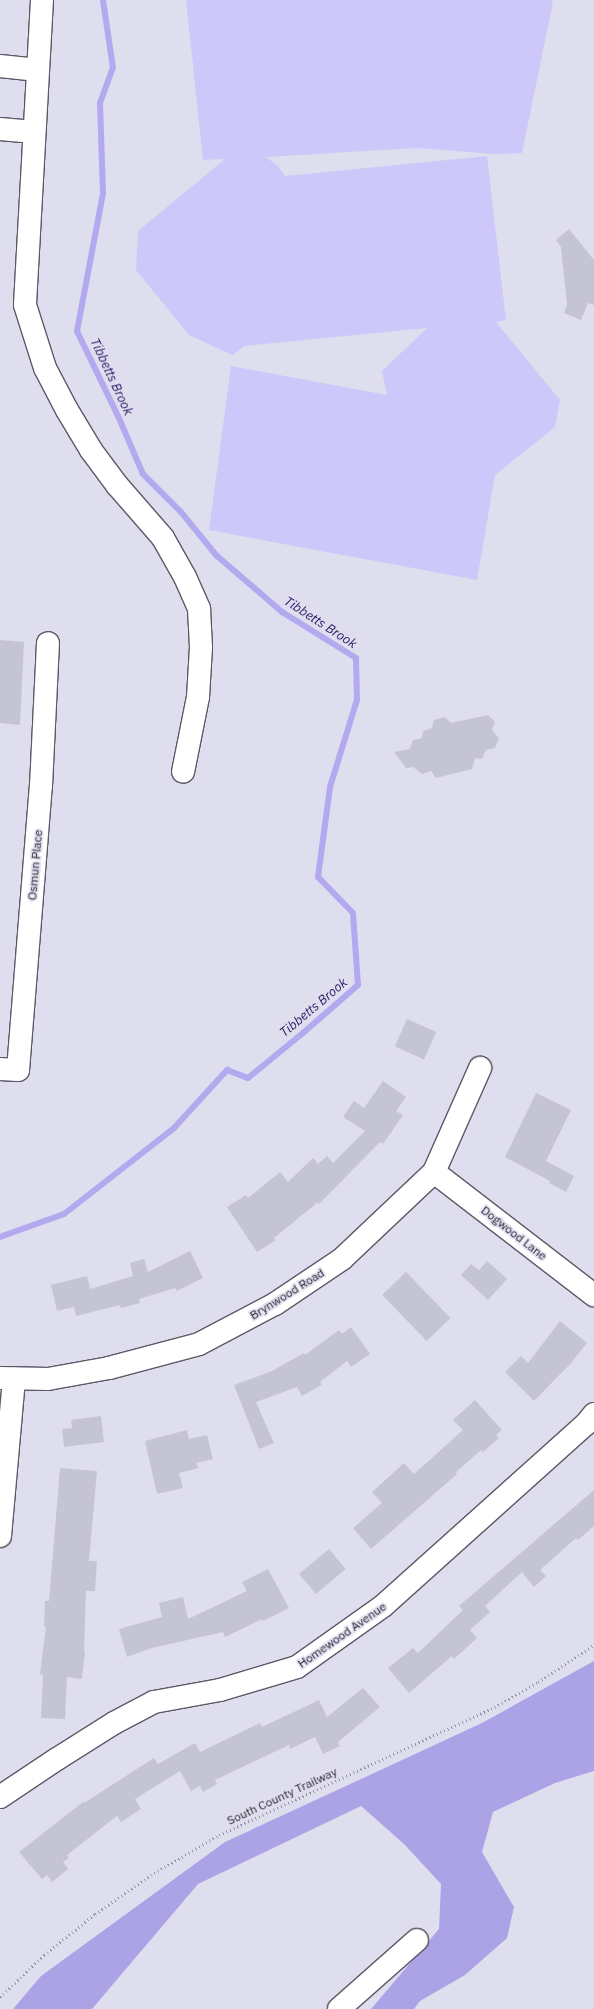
<!DOCTYPE html>
<style>
body{margin:0}
#map{position:relative;width:594px;height:2009px;overflow:hidden;background:#dfdeef;font-family:"IBM Plex Sans",sans-serif}
div>[style]{position:absolute}
.green>*{inset:0;background:#cdc8f9}
.forest>*{inset:0;background:#aca3e7}
.stream>*{height:6px;margin:-3px;padding:0 3px;transform-origin:3px;border-radius:3px;background:#b2a9ee}
.building>*{inset:0;background:#c5c4d4;transform-origin:0 0}
.path>*{height:2.5px;margin-top:-1.25px;transform-origin:0;background:repeating-linear-gradient(90deg,#9493a0 0 1px,transparent 0 4px)}
.roads{filter:drop-shadow(1px 0 #5b5967) drop-shadow(-1px 0 #5b5967) drop-shadow(0 1px #5b5967) drop-shadow(0 -1px #5b5967)}
.minor>*{height:22px;margin:-11px;padding:0 11px;transform-origin:11px;border-radius:11px;background:#fff}
span{translate:-50% -50%;white-space:nowrap;text-align:center;line-height:1.15;-webkit-text-stroke:3.5px #dfdeef;paint-order:stroke}
.street-label{font-size:12px;color:#27262c}
.water-label{font-size:13px;color:#2e1765;font-style:italic}
</style>
<div id="map">
<div class="green">
<div style="clip-path:polygon(186px 0,551px 0,553px 2px,522px 153px,493px 154px,417px 148px,266px 157px,278px 166px,285px 176px,487px 156px,506px 320px,496px 322px,560px 400px,555px 427px,495px 475px,477px 580px,209px 530px,231px 366px,387px 395px,382px 371px,427px 328px,245px 346px,232px 355px,189px 335px,136px 270px,138px 231px,225px 159px,203px 160px)"></div>
</div>
<div class="forest">
<div style="clip-path:polygon(594px 1661px,594px 1771px,555px 1783px,493px 1812px,482px 1852px,514px 1907px,507px 1938px,465px 1975px,420px 2001px,414px 2009px,371px 2009px,439px 1929px,441px 1884px,404px 1844px,361px 1806px,198px 1884px,92px 2009px,13px 2009px,41px 1976px,225px 1842px,482px 1723px)"></div>
</div>
<div class="stream">
<div style="left:0;top:1237px;width:68px;rotate:-19.8deg"></div>
<div style="left:64px;top:1214px;width:140px;rotate:-38deg"></div>
<div style="left:174px;top:1128px;width:79px;rotate:-47.6deg"></div>
<div style="left:227px;top:1070px;width:22px;rotate:21deg"></div>
<div style="left:248px;top:1078px;width:71px;rotate:-39.3deg"></div>
<div style="left:303px;top:1033px;width:73px;rotate:-41.1deg"></div>
<div style="left:358px;top:985px;width:72px;rotate:-94deg"></div>
<div style="left:353px;top:913px;width:50px;rotate:-134.2deg"></div>
<div style="left:318px;top:877px;width:91px;rotate:-82.4deg"></div>
<div style="left:330px;top:787px;width:91px;rotate:-72.8deg"></div>
<div style="left:357px;top:700px;width:42px;rotate:-91.4deg"></div>
<div style="left:356px;top:658px;width:87px;rotate:-148.1deg"></div>
<div style="left:282px;top:612px;width:87px;rotate:-139.2deg"></div>
<div style="left:216px;top:555px;width:55px;rotate:-129.1deg"></div>
<div style="left:181px;top:512px;width:54px;rotate:-135deg"></div>
<div style="left:143px;top:474px;width:63px;rotate:-113.3deg"></div>
<div style="left:118px;top:416px;width:94px;rotate:-115.8deg"></div>
<div style="left:77px;top:331px;width:140px;rotate:-79.3deg"></div>
<div style="left:103px;top:193px;width:90px;rotate:-91.9deg"></div>
<div style="left:100px;top:103px;width:37px;rotate:-70deg"></div>
<div style="left:113px;top:68px;width:69px;rotate:-98.4deg"></div>
</div>
<div class="building">
<div style="clip-path:polygon(569px 229px,594px 260px,594px 305px,588px 303px,581px 320px,564px 313px,567px 305px,561px 247px,556px 240px)"></div>
<div style="clip-path:polygon(0 640px,24px 642px,20px 725px,0 723px)"></div>
<div style="clip-path:polygon(488px 715px,495px 722px,492px 730px,499px 738px,495px 748px,486px 750px,482px 759px,475px 758px,472px 769px,436px 778px,431px 771px,422px 774px,413px 767px,406px 768px,394px 752px,410px 749px,413px 740px,422px 738px,423px 731px,432px 728px,434px 720px,445px 717px,451px 723px)"></div>
<div style="left:407px;top:1019px;width:32px;height:30px;rotate:24deg"></div>
<div style="clip-path:polygon(383px 1081px,406px 1097px,396px 1111px,403px 1115px,383px 1144px,380px 1142px,319px 1204px,318px 1202px,274px 1238px,276px 1240px,257px 1252px,227px 1207px,246px 1195px,248px 1198px,280px 1172px,288px 1182px,313px 1158px,318px 1164px,327px 1156px,333px 1163px,365px 1131px,343px 1117px,354px 1101px,364px 1108px)"></div>
<div style="clip-path:polygon(536px 1093px,571px 1110px,546px 1161px,574px 1176px,566px 1192px,549px 1183px,550px 1181px,505px 1157px)"></div>
<div style="clip-path:polygon(190px 1251px,203px 1278px,177px 1291px,175px 1288px,139px 1299px,140px 1303px,121px 1308px,120px 1305px,76px 1316px,74px 1307px,57px 1311px,51px 1285px,87px 1276px,90px 1289px,133px 1276px,130px 1263px,144px 1259px,148px 1272px)"></div>
<div style="clip-path:polygon(487px 1261px,507px 1279px,488px 1300px,461px 1275px,471px 1264px,479px 1270px)"></div>
<div style="left:406px;top:1272px;width:64px;height:33px;rotate:46deg"></div>
<div style="clip-path:polygon(560px 1321px,587px 1343px,571px 1363px,534px 1401px,505px 1372px,521px 1356px,528px 1363px)"></div>
<div style="clip-path:polygon(351px 1327px,370px 1354px,351px 1367px,347px 1361px,320px 1382px,322px 1385px,302px 1396px,297px 1387px,256px 1402px,274px 1443px,259px 1449px,234px 1385px,272px 1371px,304px 1353px,305px 1355px,339px 1330px,342px 1334px)"></div>
<div style="clip-path:polygon(475px 1400px,502px 1430px,496px 1435px,499px 1438px,483px 1452px,481px 1450px,456px 1472px,457px 1474px,371px 1549px,353px 1528px,382px 1503px,372px 1492px,404px 1463px,414px 1474px,463px 1430px,453px 1420px)"></div>
<div style="clip-path:polygon(101px 1416px,104px 1442px,64px 1447px,62px 1429px,72px 1428px,71px 1420px)"></div>
<div style="clip-path:polygon(187px 1430px,189px 1439px,207px 1435px,213px 1459px,196px 1463px,199px 1468px,179px 1473px,183px 1488px,157px 1494px,145px 1441px)"></div>
<div style="clip-path:polygon(60px 1468px,97px 1471px,89px 1561px,97px 1561px,95px 1591px,86px 1591px,84px 1651px,85px 1651px,82px 1679px,67px 1677px,65px 1719px,41px 1718px,43px 1675px,40px 1674px,46px 1627px,44px 1627px,45px 1601px,49px 1601px)"></div>
<div style="clip-path:polygon(594px 1490px,594px 1526px,578px 1540px,576px 1538px,540px 1570px,546px 1576px,534px 1587px,522px 1572px,485px 1606px,490px 1612px,470px 1630px,477px 1638px,454px 1659px,452px 1656px,409px 1693px,388px 1668px,413px 1648px,418px 1653px,463px 1610px,459px 1606px)"></div>
<div style="left:329px;top:1549px;width:26px;height:39px;rotate:50deg"></div>
<div style="clip-path:polygon(268px 1569px,289px 1608px,263px 1621px,262px 1619px,225px 1637px,223px 1632px,152px 1648px,127px 1657px,119px 1629px,162px 1617px,159px 1603px,183px 1597px,188px 1619px,247px 1591px,242px 1582px)"></div>
<div style="clip-path:polygon(363px 1688px,380px 1707px,338px 1742px,340px 1746px,323px 1754px,315px 1737px,290px 1749px,289px 1745px,215px 1780px,217px 1784px,203px 1792px,200px 1786px,191px 1791px,180px 1771px,135px 1799px,141px 1809px,121px 1822px,117px 1816px,67px 1855px,69px 1858px,63px 1862px,68px 1869px,52px 1882px,47px 1875px,42px 1879px,19px 1852px,83px 1802px,84px 1803px,154px 1758px,158px 1764px,195px 1743px,200px 1752px,260px 1723px,262px 1727px,319px 1700px,327px 1717px)"></div>
</div>
<div class="path">
<div style="left:0;top:1997px;width:61px;rotate:-43.7deg"></div>
<div style="left:44px;top:1955px;width:65px;rotate:-38.8deg"></div>
<div style="left:95px;top:1914px;width:72px;rotate:-34.8deg"></div>
<div style="left:154px;top:1873px;width:75px;rotate:-30.3deg"></div>
<div style="left:219px;top:1835px;width:300px;rotate:-24.9deg"></div>
<div style="left:491px;top:1709px;width:54px;rotate:-29.9deg"></div>
<div style="left:538px;top:1682px;width:67px;rotate:-33.5deg"></div>
</div>
<div class="roads">
<div class="minor">
<div style="left:42px;top:0;width:305px;rotate:93.2deg"></div>
<div style="left:25px;top:305px;width:66px;rotate:72.4deg"></div>
<div style="left:45px;top:368px;width:47px;rotate:62.4deg"></div>
<div style="left:67px;top:410px;width:47px;rotate:59deg"></div>
<div style="left:91px;top:450px;width:44px;rotate:53.4deg"></div>
<div style="left:117px;top:485px;width:70px;rotate:49deg"></div>
<div style="left:163px;top:538px;width:45px;rotate:60.6deg"></div>
<div style="left:185px;top:577px;width:35px;rotate:66deg"></div>
<div style="left:199px;top:609px;width:38px;rotate:87deg"></div>
<div style="left:201px;top:647px;width:50px;rotate:93.4deg"></div>
<div style="left:198px;top:697px;width:76px;rotate:101.3deg"></div>
<div style="left:0;top:66px;width:38px;rotate:6deg"></div>
<div style="left:0;top:129px;width:34px;rotate:5deg"></div>
<div style="left:0;top:1069px;width:18px;rotate:3deg"></div>
<div style="left:18px;top:1070px;width:285px;rotate:-85.4deg"></div>
<div style="left:41px;top:786px;width:143px;rotate:-87.2deg"></div>
<div style="left:434px;top:1172px;width:202px;rotate:37.6deg"></div>
<div style="left:0;top:1378px;width:48px;rotate:1.2deg"></div>
<div style="left:48px;top:1379px;width:62px;rotate:-10.2deg"></div>
<div style="left:109px;top:1368px;width:93px;rotate:-14.9deg"></div>
<div style="left:199px;top:1344px;width:86px;rotate:-27.8deg"></div>
<div style="left:275px;top:1304px;width:81px;rotate:-33.9deg"></div>
<div style="left:342px;top:1259px;width:127px;rotate:-43.4deg"></div>
<div style="left:434px;top:1172px;width:114px;rotate:-66.1deg"></div>
<div style="left:0;top:1536px;width:158px;rotate:-84.9deg"></div>
<div style="left:0;top:1797px;width:69px;rotate:-33.7deg"></div>
<div style="left:57px;top:1759px;width:67px;rotate:-32.3deg"></div>
<div style="left:114px;top:1723px;width:45px;rotate:-27.7deg"></div>
<div style="left:154px;top:1702px;width:67px;rotate:-10.3deg"></div>
<div style="left:220px;top:1690px;width:80px;rotate:-16.6deg"></div>
<div style="left:297px;top:1667px;width:105px;rotate:-35.3deg"></div>
<div style="left:383px;top:1606px;width:273px;rotate:-41.9deg"></div>
<div style="left:586px;top:1424px;width:13px;rotate:-51deg"></div>
<div style="left:339px;top:2009px;width:104px;rotate:-41.5deg"></div>
</div>
</div>
<div class="street-label">
<span style="left:35px;top:865px;rotate:-85deg">Osmun Place</span>
<span style="left:514px;top:1233px;rotate:38deg">Dogwood Lane</span>
<span style="left:287px;top:1294px;rotate:-32deg">Brynwood Road</span>
<span style="left:342px;top:1635px;rotate:-35deg">Homewood Avenue</span>
<span style="left:282px;top:1796px;rotate:-25deg">South County Trailway</span>
</div>
<div class="water-label">
<span style="left:111px;top:377px;rotate:65deg">Tibbetts Brook</span>
<span style="left:320px;top:623px;rotate:33deg">Tibbetts Brook</span>
<span style="left:314px;top:1008px;rotate:-40deg">Tibbetts Brook</span>
</div>
</div>
